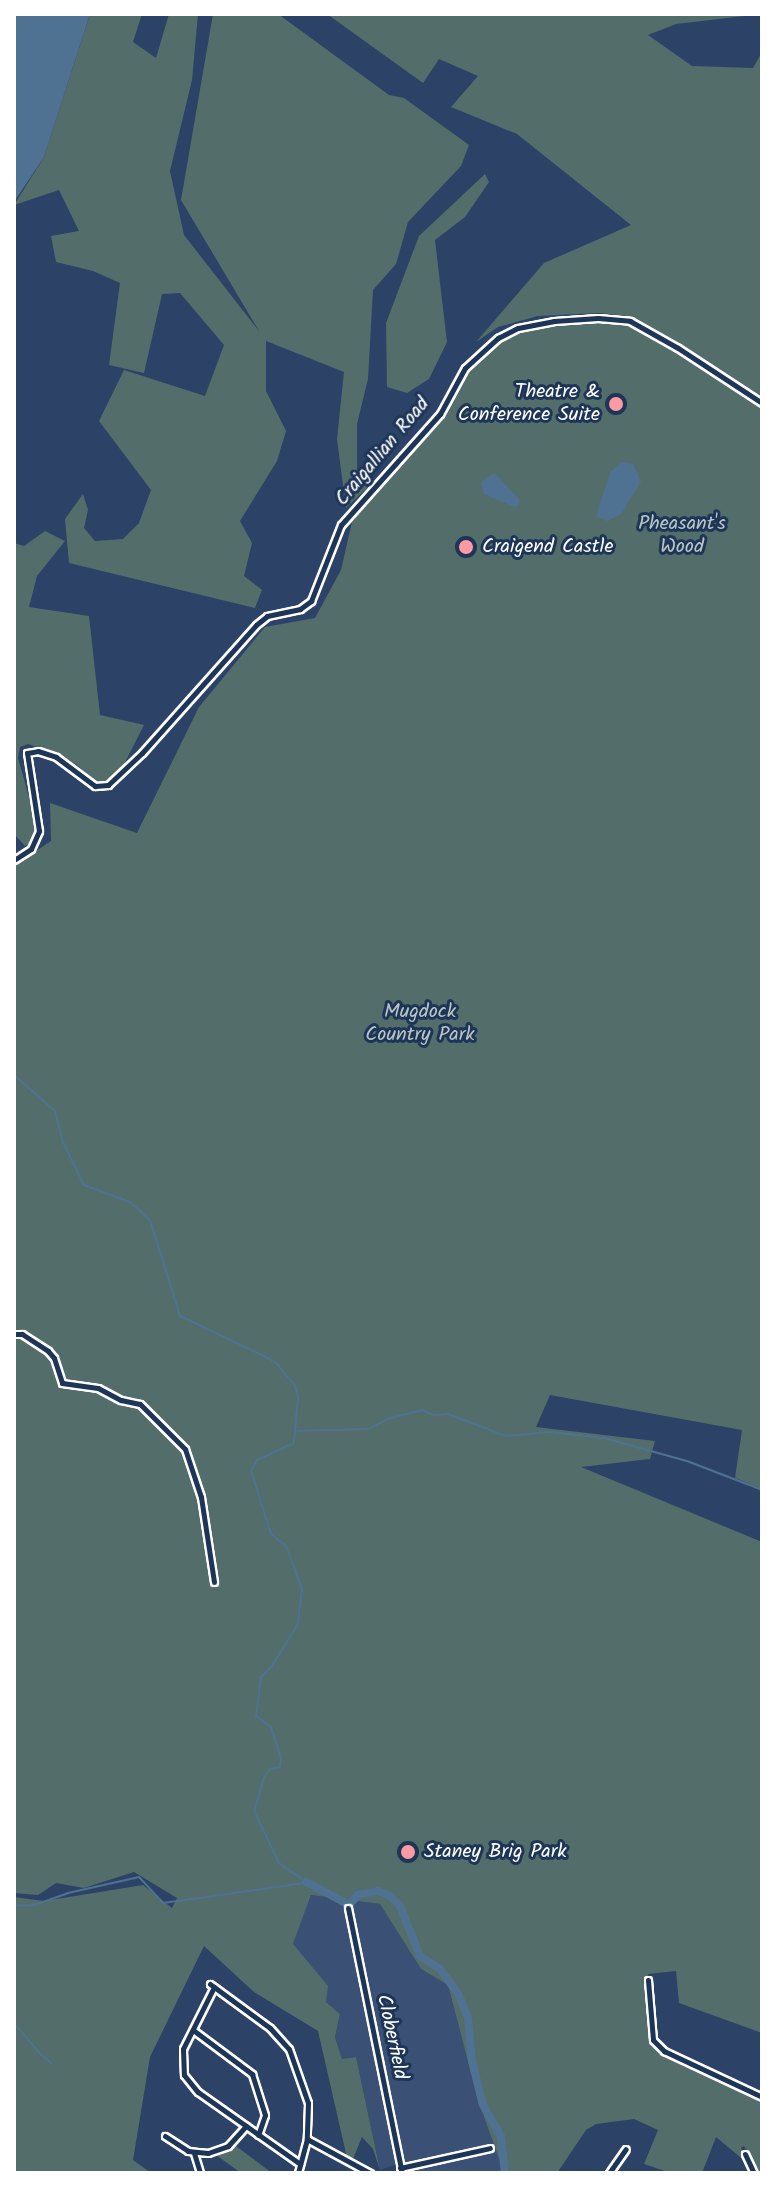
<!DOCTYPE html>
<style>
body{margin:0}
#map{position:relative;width:776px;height:2187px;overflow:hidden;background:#2c4367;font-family:Kalam,sans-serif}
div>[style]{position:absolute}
.built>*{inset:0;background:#3a5175}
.green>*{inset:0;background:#536d6a}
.water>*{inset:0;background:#4f7293}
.stream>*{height:2px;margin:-1px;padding:0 1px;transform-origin:1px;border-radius:1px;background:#4f7293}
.river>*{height:8px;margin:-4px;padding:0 4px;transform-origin:4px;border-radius:4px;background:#4f7293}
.roads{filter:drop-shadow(2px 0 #fff) drop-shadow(-2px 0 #fff) drop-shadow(0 2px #fff) drop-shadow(0 -2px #fff)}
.minor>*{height:5px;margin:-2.5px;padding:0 2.5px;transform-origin:2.5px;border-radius:2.5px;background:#1d3557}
.dots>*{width:22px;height:22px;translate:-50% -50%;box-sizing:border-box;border:4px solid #1d3557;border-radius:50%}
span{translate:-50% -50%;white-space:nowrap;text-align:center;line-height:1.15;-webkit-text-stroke:6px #1d3557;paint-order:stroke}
.poi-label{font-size:20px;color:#fff}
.right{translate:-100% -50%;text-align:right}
.left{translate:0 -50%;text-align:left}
.street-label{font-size:20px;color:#fff}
.park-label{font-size:20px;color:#bac5c3}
.frame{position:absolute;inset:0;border:16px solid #fff;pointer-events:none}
</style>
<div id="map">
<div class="built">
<div style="clip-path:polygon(311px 1895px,380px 1904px,421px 1969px,448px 1985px,478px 2100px,504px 2173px,400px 2173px,394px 2165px,380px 2170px,356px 2057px,342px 2059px,335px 2037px,340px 2014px,326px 2002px,293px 1944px)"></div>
</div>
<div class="green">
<div style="clip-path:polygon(90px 14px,142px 14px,133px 42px,156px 58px,169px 14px,198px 14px,192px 80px,170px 171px,184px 235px,259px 331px,181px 200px,213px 14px,278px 14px,389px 95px,404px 98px,469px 145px,461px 166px,408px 222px,396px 264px,373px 290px,368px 379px,357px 424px,357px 469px,367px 488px,346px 508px,337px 439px,344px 372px,266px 341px,266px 391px,286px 431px,277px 461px,240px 521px,252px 543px,244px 576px,262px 590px,255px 608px,69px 563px,65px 519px,83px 494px,88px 510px,84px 528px,95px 541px,123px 539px,139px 523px,151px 490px,99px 421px,124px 370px,205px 396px,224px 345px,180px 293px,162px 294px,144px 373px,109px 365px,120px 283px,93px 271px,56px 262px,51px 236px,79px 231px,59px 190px,14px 205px,44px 157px)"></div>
<div style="clip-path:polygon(327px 14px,762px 14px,676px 24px,648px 35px,692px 66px,753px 68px,762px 52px,762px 397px,627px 316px,599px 313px,538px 316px,498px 327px,476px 342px,544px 263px,631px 225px,517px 134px,451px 107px,478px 76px,439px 59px,423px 83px)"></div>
<div style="clip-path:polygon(485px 174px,489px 182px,465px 217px,435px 240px,447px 342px,429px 379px,407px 393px,387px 387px,386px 323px,419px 236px)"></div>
<div style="clip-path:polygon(598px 322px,627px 325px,641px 330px,762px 407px,762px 1489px,735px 1478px,742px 1430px,550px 1395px,536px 1427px,655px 1441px,650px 1459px,581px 1467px,762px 1542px,762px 2033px,679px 2003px,676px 1971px,648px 1974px,654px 2004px,648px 2036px,663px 2053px,735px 2084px,762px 2100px,762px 2173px,757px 2173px,744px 2146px,741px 2148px,746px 2162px,716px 2137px,702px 2173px,671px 2173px,644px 2164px,658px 2130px,634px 2119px,596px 2124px,586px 2130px,557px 2173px,504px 2173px,478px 2100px,448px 1985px,421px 1969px,380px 1904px,311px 1895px,293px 1944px,328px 1986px,326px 2002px,340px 2014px,335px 2037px,342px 2059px,356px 2057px,380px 2170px,373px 2149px,362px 2137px,353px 2159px,347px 2158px,318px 2031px,254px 1992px,204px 1946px,150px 2057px,133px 2160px,151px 2173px,14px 2173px,14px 1897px,44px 1901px,143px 1885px,172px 1908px,177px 1898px,134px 1872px,84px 1888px,56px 1883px,38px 1895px,14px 1893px,14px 866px,51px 841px,50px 803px,137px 833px,199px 707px,265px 627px,315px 618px,341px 570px,352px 522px,441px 415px,475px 363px,498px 342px,535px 328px)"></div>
<div style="clip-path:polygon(45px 531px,65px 541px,37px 576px,29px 607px,89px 616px,100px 715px,144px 725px,119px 774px,106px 785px,98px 785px,77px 765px,51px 752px,28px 744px,20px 747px,18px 758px,36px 822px,32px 842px,25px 846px,14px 834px,14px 543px,24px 546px)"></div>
<div style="clip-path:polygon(236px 2146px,272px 2173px,241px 2173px,216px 2155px)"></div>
</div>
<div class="water">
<div style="clip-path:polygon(14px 14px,90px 14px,44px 157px,14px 202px)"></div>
<div style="clip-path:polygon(622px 462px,633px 464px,641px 482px,621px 514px,607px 521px,597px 517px,598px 508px,611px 471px)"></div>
<div style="clip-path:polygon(494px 473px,520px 500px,519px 505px,514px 507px,484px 494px,481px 482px)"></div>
</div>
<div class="stream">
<div style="left:14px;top:1075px;width:55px;rotate:41.3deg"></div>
<div style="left:55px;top:1111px;width:32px;rotate:76deg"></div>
<div style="left:63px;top:1142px;width:48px;rotate:64deg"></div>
<div style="left:84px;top:1185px;width:49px;rotate:20.3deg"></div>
<div style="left:130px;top:1202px;width:27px;rotate:42deg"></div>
<div style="left:150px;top:1220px;width:101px;rotate:72.6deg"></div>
<div style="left:180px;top:1316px;width:95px;rotate:25.5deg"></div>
<div style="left:266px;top:1357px;width:12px;rotate:31deg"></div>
<div style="left:276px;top:1363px;width:30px;rotate:50deg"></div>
<div style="left:295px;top:1386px;width:11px;rotate:75deg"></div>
<div style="left:298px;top:1397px;width:46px;rotate:95deg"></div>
<div style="left:294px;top:1443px;width:41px;rotate:155.3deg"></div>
<div style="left:257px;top:1460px;width:13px;rotate:119deg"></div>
<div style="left:251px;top:1471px;width:66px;rotate:72.4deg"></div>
<div style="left:271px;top:1534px;width:19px;rotate:39deg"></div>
<div style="left:286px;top:1546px;width:46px;rotate:69.6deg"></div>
<div style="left:302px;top:1589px;width:35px;rotate:97deg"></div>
<div style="left:298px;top:1624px;width:49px;rotate:121.8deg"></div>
<div style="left:272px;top:1666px;width:16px;rotate:135deg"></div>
<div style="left:261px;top:1677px;width:39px;rotate:97deg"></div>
<div style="left:256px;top:1716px;width:19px;rotate:36deg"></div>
<div style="left:271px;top:1727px;width:33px;rotate:72deg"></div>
<div style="left:281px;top:1758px;width:9px;rotate:96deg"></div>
<div style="left:280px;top:1767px;width:10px;rotate:169deg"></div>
<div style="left:270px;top:1769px;width:10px;rotate:127deg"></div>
<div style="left:264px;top:1777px;width:35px;rotate:106deg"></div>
<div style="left:254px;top:1811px;width:58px;rotate:64.3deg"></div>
<div style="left:279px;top:1863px;width:33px;rotate:35deg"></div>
<div style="left:297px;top:1431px;width:72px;rotate:-1.6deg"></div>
<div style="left:369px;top:1429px;width:21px;rotate:-29deg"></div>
<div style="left:387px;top:1419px;width:36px;rotate:-14deg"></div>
<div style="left:422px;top:1410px;width:13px;rotate:23deg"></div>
<div style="left:434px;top:1415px;width:14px;rotate:-4deg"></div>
<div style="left:448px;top:1414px;width:62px;rotate:20.8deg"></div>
<div style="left:506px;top:1436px;width:44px;rotate:-5.2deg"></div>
<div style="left:550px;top:1432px;width:54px;rotate:6.3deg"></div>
<div style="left:604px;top:1438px;width:86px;rotate:15.5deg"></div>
<div style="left:687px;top:1461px;width:80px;rotate:21.1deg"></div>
<div style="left:14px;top:1906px;width:20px;rotate:-3deg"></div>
<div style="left:34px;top:1905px;width:36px;rotate:-19deg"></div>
<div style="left:68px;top:1893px;width:73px;rotate:-12.7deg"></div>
<div style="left:139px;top:1877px;width:35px;rotate:47deg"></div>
<div style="left:163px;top:1903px;width:143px;rotate:-8deg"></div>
<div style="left:14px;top:2023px;width:42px;rotate:49.8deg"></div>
<div style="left:43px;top:2056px;width:11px;rotate:41deg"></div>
</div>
<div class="river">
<div style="left:306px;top:1882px;width:49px;rotate:28.1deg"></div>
<div style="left:349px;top:1905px;width:13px;rotate:-48deg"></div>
<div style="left:358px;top:1895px;width:20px;rotate:-11deg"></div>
<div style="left:378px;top:1891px;width:13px;rotate:23deg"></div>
<div style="left:390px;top:1896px;width:14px;rotate:45deg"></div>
<div style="left:400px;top:1906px;width:54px;rotate:68.2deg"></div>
<div style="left:420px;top:1956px;width:24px;rotate:33deg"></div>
<div style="left:440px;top:1969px;width:32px;rotate:54deg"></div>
<div style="left:459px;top:1995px;width:25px;rotate:69deg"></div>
<div style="left:468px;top:2018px;width:43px;rotate:84.7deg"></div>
<div style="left:472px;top:2061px;width:45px;rotate:76deg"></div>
<div style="left:483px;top:2105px;width:36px;rotate:60deg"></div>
<div style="left:501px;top:2136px;width:37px;rotate:84deg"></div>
</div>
<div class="roads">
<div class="minor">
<div style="left:14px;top:860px;width:20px;rotate:-33deg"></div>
<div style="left:31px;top:849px;width:20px;rotate:-66deg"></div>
<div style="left:39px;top:831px;width:79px;rotate:-98.7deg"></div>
<div style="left:27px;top:753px;width:11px;rotate:-10deg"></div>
<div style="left:38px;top:751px;width:19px;rotate:18deg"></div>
<div style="left:56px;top:757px;width:49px;rotate:36.6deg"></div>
<div style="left:95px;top:786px;width:13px;rotate:-4deg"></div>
<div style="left:108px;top:785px;width:47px;rotate:-43.3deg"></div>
<div style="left:142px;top:753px;width:171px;rotate:-48.3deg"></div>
<div style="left:256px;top:625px;width:14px;rotate:-39deg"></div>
<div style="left:267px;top:616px;width:34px;rotate:-12deg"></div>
<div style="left:300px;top:609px;width:14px;rotate:-36deg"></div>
<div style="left:311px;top:601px;width:82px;rotate:-68.5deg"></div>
<div style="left:341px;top:525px;width:149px;rotate:-48.3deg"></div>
<div style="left:440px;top:414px;width:52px;rotate:-61.5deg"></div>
<div style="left:465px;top:368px;width:45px;rotate:-42.3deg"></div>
<div style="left:498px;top:338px;width:22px;rotate:-27deg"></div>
<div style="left:518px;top:328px;width:37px;rotate:-11deg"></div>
<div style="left:554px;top:321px;width:44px;rotate:-3.9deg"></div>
<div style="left:598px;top:318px;width:32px;rotate:5deg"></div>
<div style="left:630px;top:321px;width:55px;rotate:29.4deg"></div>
<div style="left:678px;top:348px;width:100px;rotate:33.2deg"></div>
<div style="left:14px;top:1334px;width:8px"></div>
<div style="left:22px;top:1334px;width:31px;rotate:33deg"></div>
<div style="left:48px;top:1351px;width:9px;rotate:49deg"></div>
<div style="left:54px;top:1358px;width:26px;rotate:72deg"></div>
<div style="left:62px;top:1383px;width:36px;rotate:8deg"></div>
<div style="left:98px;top:1388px;width:26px;rotate:28deg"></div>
<div style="left:121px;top:1400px;width:19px;rotate:12deg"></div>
<div style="left:140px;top:1404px;width:64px;rotate:45deg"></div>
<div style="left:185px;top:1449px;width:51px;rotate:71.6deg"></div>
<div style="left:201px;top:1497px;width:86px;rotate:81.3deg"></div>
<div style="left:348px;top:1908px;width:270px;rotate:78.5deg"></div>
<div style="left:648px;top:1980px;width:60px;rotate:85.2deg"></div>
<div style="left:653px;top:2040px;width:16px;rotate:45deg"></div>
<div style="left:664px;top:2051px;width:108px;rotate:25.1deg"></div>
<div style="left:210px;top:1984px;width:74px;rotate:36.3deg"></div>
<div style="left:270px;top:2028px;width:28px;rotate:48deg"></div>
<div style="left:289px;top:2049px;width:57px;rotate:70.6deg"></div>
<div style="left:308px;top:2103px;width:36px;rotate:92deg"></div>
<div style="left:307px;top:2139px;width:35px;rotate:105deg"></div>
<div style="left:214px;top:1987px;width:69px;rotate:116.6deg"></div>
<div style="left:183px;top:2049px;width:26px;rotate:88deg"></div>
<div style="left:184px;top:2075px;width:22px;rotate:51deg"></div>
<div style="left:198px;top:2092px;width:125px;rotate:35.2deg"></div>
<div style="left:193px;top:2030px;width:74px;rotate:36.7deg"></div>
<div style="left:252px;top:2074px;width:43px;rotate:72.4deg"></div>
<div style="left:265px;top:2115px;width:21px;rotate:109deg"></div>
<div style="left:165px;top:2136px;width:27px;rotate:33deg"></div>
<div style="left:188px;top:2151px;width:20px;rotate:6deg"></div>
<div style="left:208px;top:2153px;width:21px;rotate:-19deg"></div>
<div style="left:228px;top:2146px;width:27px;rotate:-48deg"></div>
<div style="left:307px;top:2139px;width:72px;rotate:28.4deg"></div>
<div style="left:194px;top:2153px;width:21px;rotate:73deg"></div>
<div style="left:745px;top:2154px;width:21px;rotate:65deg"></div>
<div style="left:400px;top:2168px;width:92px;rotate:-12.5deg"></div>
<div style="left:609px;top:2173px;width:29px;rotate:-55deg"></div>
</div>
</div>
<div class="dots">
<div style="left:616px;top:404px;background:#ff9aa2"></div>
<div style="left:466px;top:547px;background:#ff9aa2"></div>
<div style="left:408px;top:1852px;background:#ff9aa2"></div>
</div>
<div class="poi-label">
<span class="right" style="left:600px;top:404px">Theatre &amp;<br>Conference Suite</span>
<span class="left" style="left:482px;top:547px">Craigend Castle</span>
<span class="left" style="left:424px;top:1852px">Staney Brig Park</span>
</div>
<div class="street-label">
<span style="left:383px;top:452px;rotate:-50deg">Craigallian Road</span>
<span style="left:391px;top:2037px;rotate:78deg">Cloberfield</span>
</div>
<div class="park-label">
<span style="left:682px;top:536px">Pheasant's<br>Wood</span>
<span style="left:420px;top:1024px">Mugdock<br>Country Park</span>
</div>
<div class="frame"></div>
</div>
